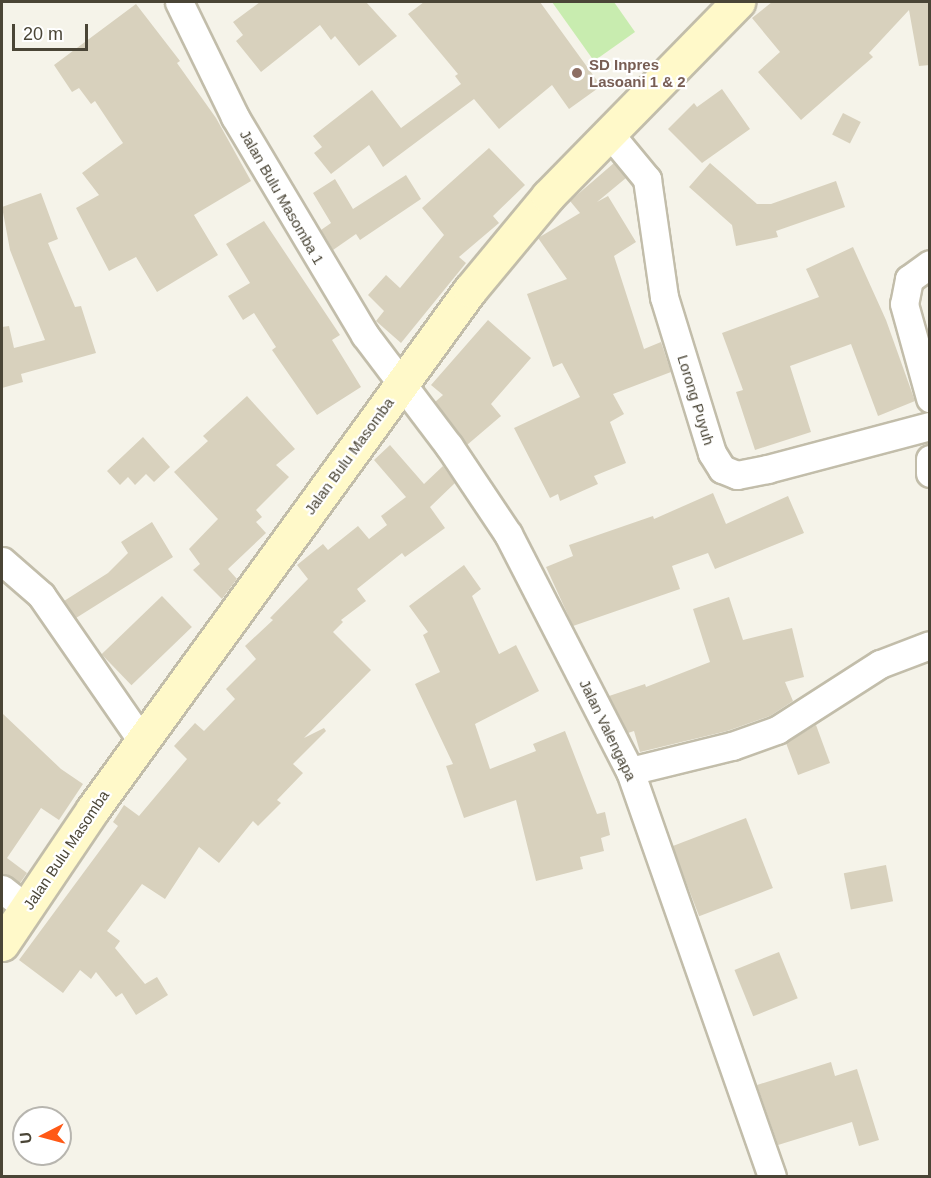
<!DOCTYPE html>
<style>
body{margin:0}
#map{position:relative;width:931px;height:1178px;overflow:hidden;background:#f5f3e9;font-family:Arial,sans-serif}
div>[style]{position:absolute}
.green>*{inset:0;background:#c8ecaf}
.building>*{inset:0;background:#d8d1bd;transform-origin:0 0}
.roads{filter:drop-shadow(2px 0 #c2bdaa) drop-shadow(-2px 0 #c2bdaa) drop-shadow(0 2px #c2bdaa) drop-shadow(0 -2px #c2bdaa)}
.street>*{height:27px;margin:-13.5px;padding:0 13.5px;transform-origin:13.5px;border-radius:13.5px;background:#fff}
.secondary>*{height:33px;margin:-16.5px;padding:0 16.5px;transform-origin:16.5px;border-radius:16.5px;background:#fff9c9}
.dots>*{width:16px;height:16px;translate:-50% -50%;box-sizing:border-box;border:3px solid #fff;border-radius:50%}
span{translate:-50% -50%;white-space:nowrap;text-align:center;line-height:1.15;-webkit-text-stroke:4.5px #fff;paint-order:stroke}
.education-label{font-size:15px;color:#785e54;font-weight:700}
.left{translate:0 -50%;text-align:left}
.street-label{font-size:15px;color:#4a4536}
.frame{position:absolute;inset:0;border:3px solid #4a4536;pointer-events:none}
.north{position:absolute;left:12px;top:1106px;width:60px;height:60px;box-sizing:border-box;background:#fff;border:2px solid #b7b5af;border-radius:50%;rotate:264deg;font-size:16px;font-weight:700;line-height:24px;text-align:center;color:#4a4536}
.north::after{content:'';display:block;margin:auto;width:21px;height:27px;background:#ff5916;clip-path:polygon(50% 0,100% 100%,50% 72%,0 100%)}
.scale{position:absolute;left:12px;top:24px;width:76px;height:27px;box-sizing:border-box;border:3px solid #4a4536;border-top:0;padding-left:8px;font-size:18px;line-height:21px;white-space:nowrap;color:#4a4536;-webkit-text-stroke:4px #fff;paint-order:stroke}
</style>
<div id="map">
<div class="green">
<div style="clip-path:polygon(552px 2px,614px 2px,635px 32px,594px 61px)"></div>
</div>
<div class="building">
<div style="clip-path:polygon(260px 2px,366px 2px,397px 36px,359px 66px,335px 36px,331px 40px,320px 25px,261px 72px,236px 41px,243px 35px,233px 22px)"></div>
<div style="clip-path:polygon(424px 2px,540px 2px,601px 86px,569px 109px,552px 85px,499px 129px,474px 99px,383px 167px,369px 145px,331px 174px,314px 153px,322px 147px,313px 136px,372px 90px,401px 128px,461px 84px,455px 76px,458px 74px,408px 14px)"></div>
<div style="clip-path:polygon(772px 2px,930px 2px,930px 65px,919px 66px,909px 10px,869px 53px,873px 57px,801px 120px,758px 72px,780px 52px,752px 18px)"></div>
<div style="clip-path:polygon(136px 4px,180px 61px,177px 63px,216px 118px,251px 181px,194px 215px,218px 255px,157px 292px,136px 257px,109px 271px,76px 208px,99px 195px,82px 173px,123px 143px,95px 101px,91px 104px,79px 88px,72px 92px,54px 65px)"></div>
<div style="clip-path:polygon(722px 89px,750px 129px,702px 163px,668px 129px,694px 103px,697px 107px)"></div>
<div style="left:843px;top:113px;width:20px;height:24px;rotate:27deg"></div>
<div style="clip-path:polygon(489px 148px,525px 185px,493px 216px,499px 223px,459px 257px,466px 263px,401px 343px,376px 321px,384px 311px,368px 295px,386px 275px,400px 288px,444px 235px,422px 208px)"></div>
<div style="clip-path:polygon(614px 163px,626px 178px,597px 202px,608px 196px,636px 242px,614px 256px,644px 349px,661px 342px,671px 372px,613px 394px,624px 414px,610px 422px,626px 463px,594px 476px,598px 484px,560px 501px,558px 494px,550px 498px,514px 428px,580px 397px,562px 363px,553px 367px,527px 294px,567px 279px,538px 238px,580px 213px,570px 201px)"></div>
<div style="clip-path:polygon(710px 163px,757px 204px,771px 204px,836px 181px,845px 207px,776px 231px,778px 237px,736px 246px,732px 225px,689px 187px)"></div>
<div style="clip-path:polygon(406px 175px,421px 199px,360px 240px,356px 234px,333px 250px,321px 230px,331px 223px,313px 193px,335px 179px,353px 209px)"></div>
<div style="clip-path:polygon(41px 193px,58px 239px,48px 243px,75px 307px,81px 306px,96px 353px,21px 374px,23px 382px,2px 388px,2px 327px,9px 326px,14px 348px,45px 340px,10px 250px,2px 207px)"></div>
<div style="clip-path:polygon(264px 221px,340px 335px,332px 340px,361px 387px,317px 415px,272px 350px,276px 347px,254px 313px,243px 320px,228px 296px,250px 283px,226px 244px)"></div>
<div style="clip-path:polygon(853px 247px,886px 320px,915px 401px,878px 416px,851px 344px,790px 366px,811px 432px,755px 450px,736px 392px,743px 390px,722px 333px,819px 297px,806px 269px)"></div>
<div style="clip-path:polygon(488px 320px,531px 358px,491px 404px,501px 416px,467px 445px,435px 402px,443px 395px,431px 385px)"></div>
<div style="clip-path:polygon(247px 396px,295px 449px,276px 465px,289px 477px,256px 510px,262px 517px,256px 522px,266px 533px,228px 569px,237px 579px,222px 599px,193px 570px,200px 564px,189px 549px,218px 519px,174px 472px,208px 441px,203px 436px)"></div>
<div style="clip-path:polygon(143px 437px,170px 467px,154px 482px,146px 474px,135px 485px,128px 477px,120px 485px,107px 471px)"></div>
<div style="clip-path:polygon(390px 445px,424px 484px,443px 466px,455px 483px,430px 507px,445px 528px,405px 557px,402px 553px,357px 589px,366px 601px,341px 620px,343px 622px,333px 632px,371px 670px,304px 738px,324px 728px,326px 731px,293px 764px,303px 773px,277px 800px,281px 803px,258px 826px,253px 821px,219px 863px,199px 847px,165px 899px,142px 884px,107px 931px,120px 941px,115px 948px,145px 984px,157px 977px,168px 995px,136px 1015px,122px 993px,116px 997px,96px 972px,91px 979px,80px 970px,63px 993px,19px 960px,118px 826px,113px 822px,124px 805px,139px 816px,187px 759px,174px 746px,195px 723px,204px 731px,235px 699px,226px 689px,256px 659px,245px 646px,273px 620px,270px 618px,308px 579px,297px 565px,323px 544px,328px 550px,358px 526px,369px 539px,387px 525px,381px 516px,406px 497px,374px 460px)"></div>
<div style="clip-path:polygon(713px 493px,726px 524px,788px 496px,804px 533px,715px 569px,708px 553px,672px 566px,680px 589px,573px 626px,546px 567px,573px 556px,569px 545px,653px 516px,654px 519px)"></div>
<div style="clip-path:polygon(152px 522px,173px 557px,76px 618px,64px 601px,108px 573px,128px 553px,121px 542px)"></div>
<div style="clip-path:polygon(464px 565px,481px 589px,472px 596px,499px 654px,516px 645px,539px 691px,475px 724px,490px 769px,536px 751px,533px 744px,565px 731px,597px 814px,605px 812px,610px 835px,601px 838px,604px 851px,580px 857px,583px 869px,536px 881px,516px 800px,464px 818px,446px 766px,453px 764px,415px 684px,440px 672px,423px 635px,428px 632px,409px 606px)"></div>
<div style="left:162px;top:596px;width:43px;height:84px;rotate:46deg"></div>
<div style="clip-path:polygon(729px 597px,743px 640px,792px 628px,804px 677px,785px 682px,793px 701px,770px 716px,727px 731px,640px 752px,634px 731px,628px 733px,609px 696px,645px 684px,646px 687px,710px 662px,693px 609px)"></div>
<div style="clip-path:polygon(2px 713px,61px 769px,83px 784px,59px 820px,41px 808px,7px 858px,27px 873px,20px 883px,2px 874px)"></div>
<div style="clip-path:polygon(816px 725px,830px 763px,798px 775px,786px 743px)"></div>
<div style="left:746px;top:818px;width:75px;height:79px;rotate:69deg"></div>
<div style="left:886px;top:865px;width:37px;height:43px;rotate:79deg"></div>
<div style="left:779px;top:952px;width:50px;height:48px;rotate:68deg"></div>
<div style="clip-path:polygon(831px 1062px,835px 1076px,857px 1069px,879px 1140px,859px 1146px,852px 1122px,778px 1145px,757px 1085px)"></div>
</div>
<div class="roads">
<div class="street">
<div style="left:179px;top:2px;width:128px;rotate:64deg"></div>
<div style="left:235px;top:117px;width:254px;rotate:59.2deg"></div>
<div style="left:365px;top:335px;width:139px;rotate:52.9deg"></div>
<div style="left:449px;top:446px;width:106px;rotate:56.2deg"></div>
<div style="left:508px;top:534px;width:267px;rotate:62.8deg"></div>
<div style="left:630px;top:771px;width:429px;rotate:70.7deg"></div>
<div style="left:609px;top:133px;width:60px;rotate:50.4deg"></div>
<div style="left:647px;top:179px;width:119px;rotate:81.8deg"></div>
<div style="left:664px;top:297px;width:163px;rotate:72.9deg"></div>
<div style="left:712px;top:453px;width:19px;rotate:58deg"></div>
<div style="left:722px;top:469px;width:16px;rotate:22deg"></div>
<div style="left:737px;top:475px;width:31px;rotate:-11deg"></div>
<div style="left:767px;top:469px;width:169px;rotate:-14.8deg"></div>
<div style="left:930px;top:264px;width:26px;rotate:144deg"></div>
<div style="left:909px;top:279px;width:25px;rotate:101deg"></div>
<div style="left:904px;top:304px;width:98px;rotate:74.5deg"></div>
<div style="left:930px;top:459px;width:14px;rotate:90deg"></div>
<div style="left:2px;top:561px;width:52px;rotate:41.1deg"></div>
<div style="left:41px;top:595px;width:178px;rotate:55.3deg"></div>
<div style="left:630px;top:771px;width:105px;rotate:-13.8deg"></div>
<div style="left:732px;top:746px;width:48px;rotate:-19.6deg"></div>
<div style="left:777px;top:730px;width:122px;rotate:-32.7deg"></div>
<div style="left:880px;top:664px;width:53px;rotate:-20.8deg"></div>
<div style="left:2px;top:889px;width:31px;rotate:38deg"></div>
</div>
<div class="secondary">
<div style="left:2px;top:944px;width:163px;rotate:-56deg"></div>
<div style="left:93px;top:809px;width:641px;rotate:-54.01deg"></div>
<div style="left:470px;top:290px;width:122px;rotate:-50.3deg"></div>
<div style="left:548px;top:196px;width:272px;rotate:-45.6deg"></div>
</div>
</div>
<div class="dots">
<div style="left:577px;top:73px;background:#8d6e63"></div>
</div>
<div class="education-label">
<span class="left" style="left:589px;top:73px">SD Inpres<br>Lasoani 1 &amp; 2</span>
</div>
<div class="street-label">
<span style="left:282px;top:197px;rotate:60deg">Jalan Bulu Masomba 1</span>
<span style="left:696px;top:400px;rotate:73deg">Lorong Puyuh</span>
<span style="left:349px;top:456px;rotate:-54deg">Jalan Bulu Masomba</span>
<span style="left:608px;top:730px;rotate:64deg">Jalan Valengapa</span>
<span style="left:66px;top:850px;rotate:-56deg">Jalan Bulu Masomba</span>
</div>
<div class="frame"></div>
<div class="north">U</div>
<div class="scale">20 m</div>
</div>
